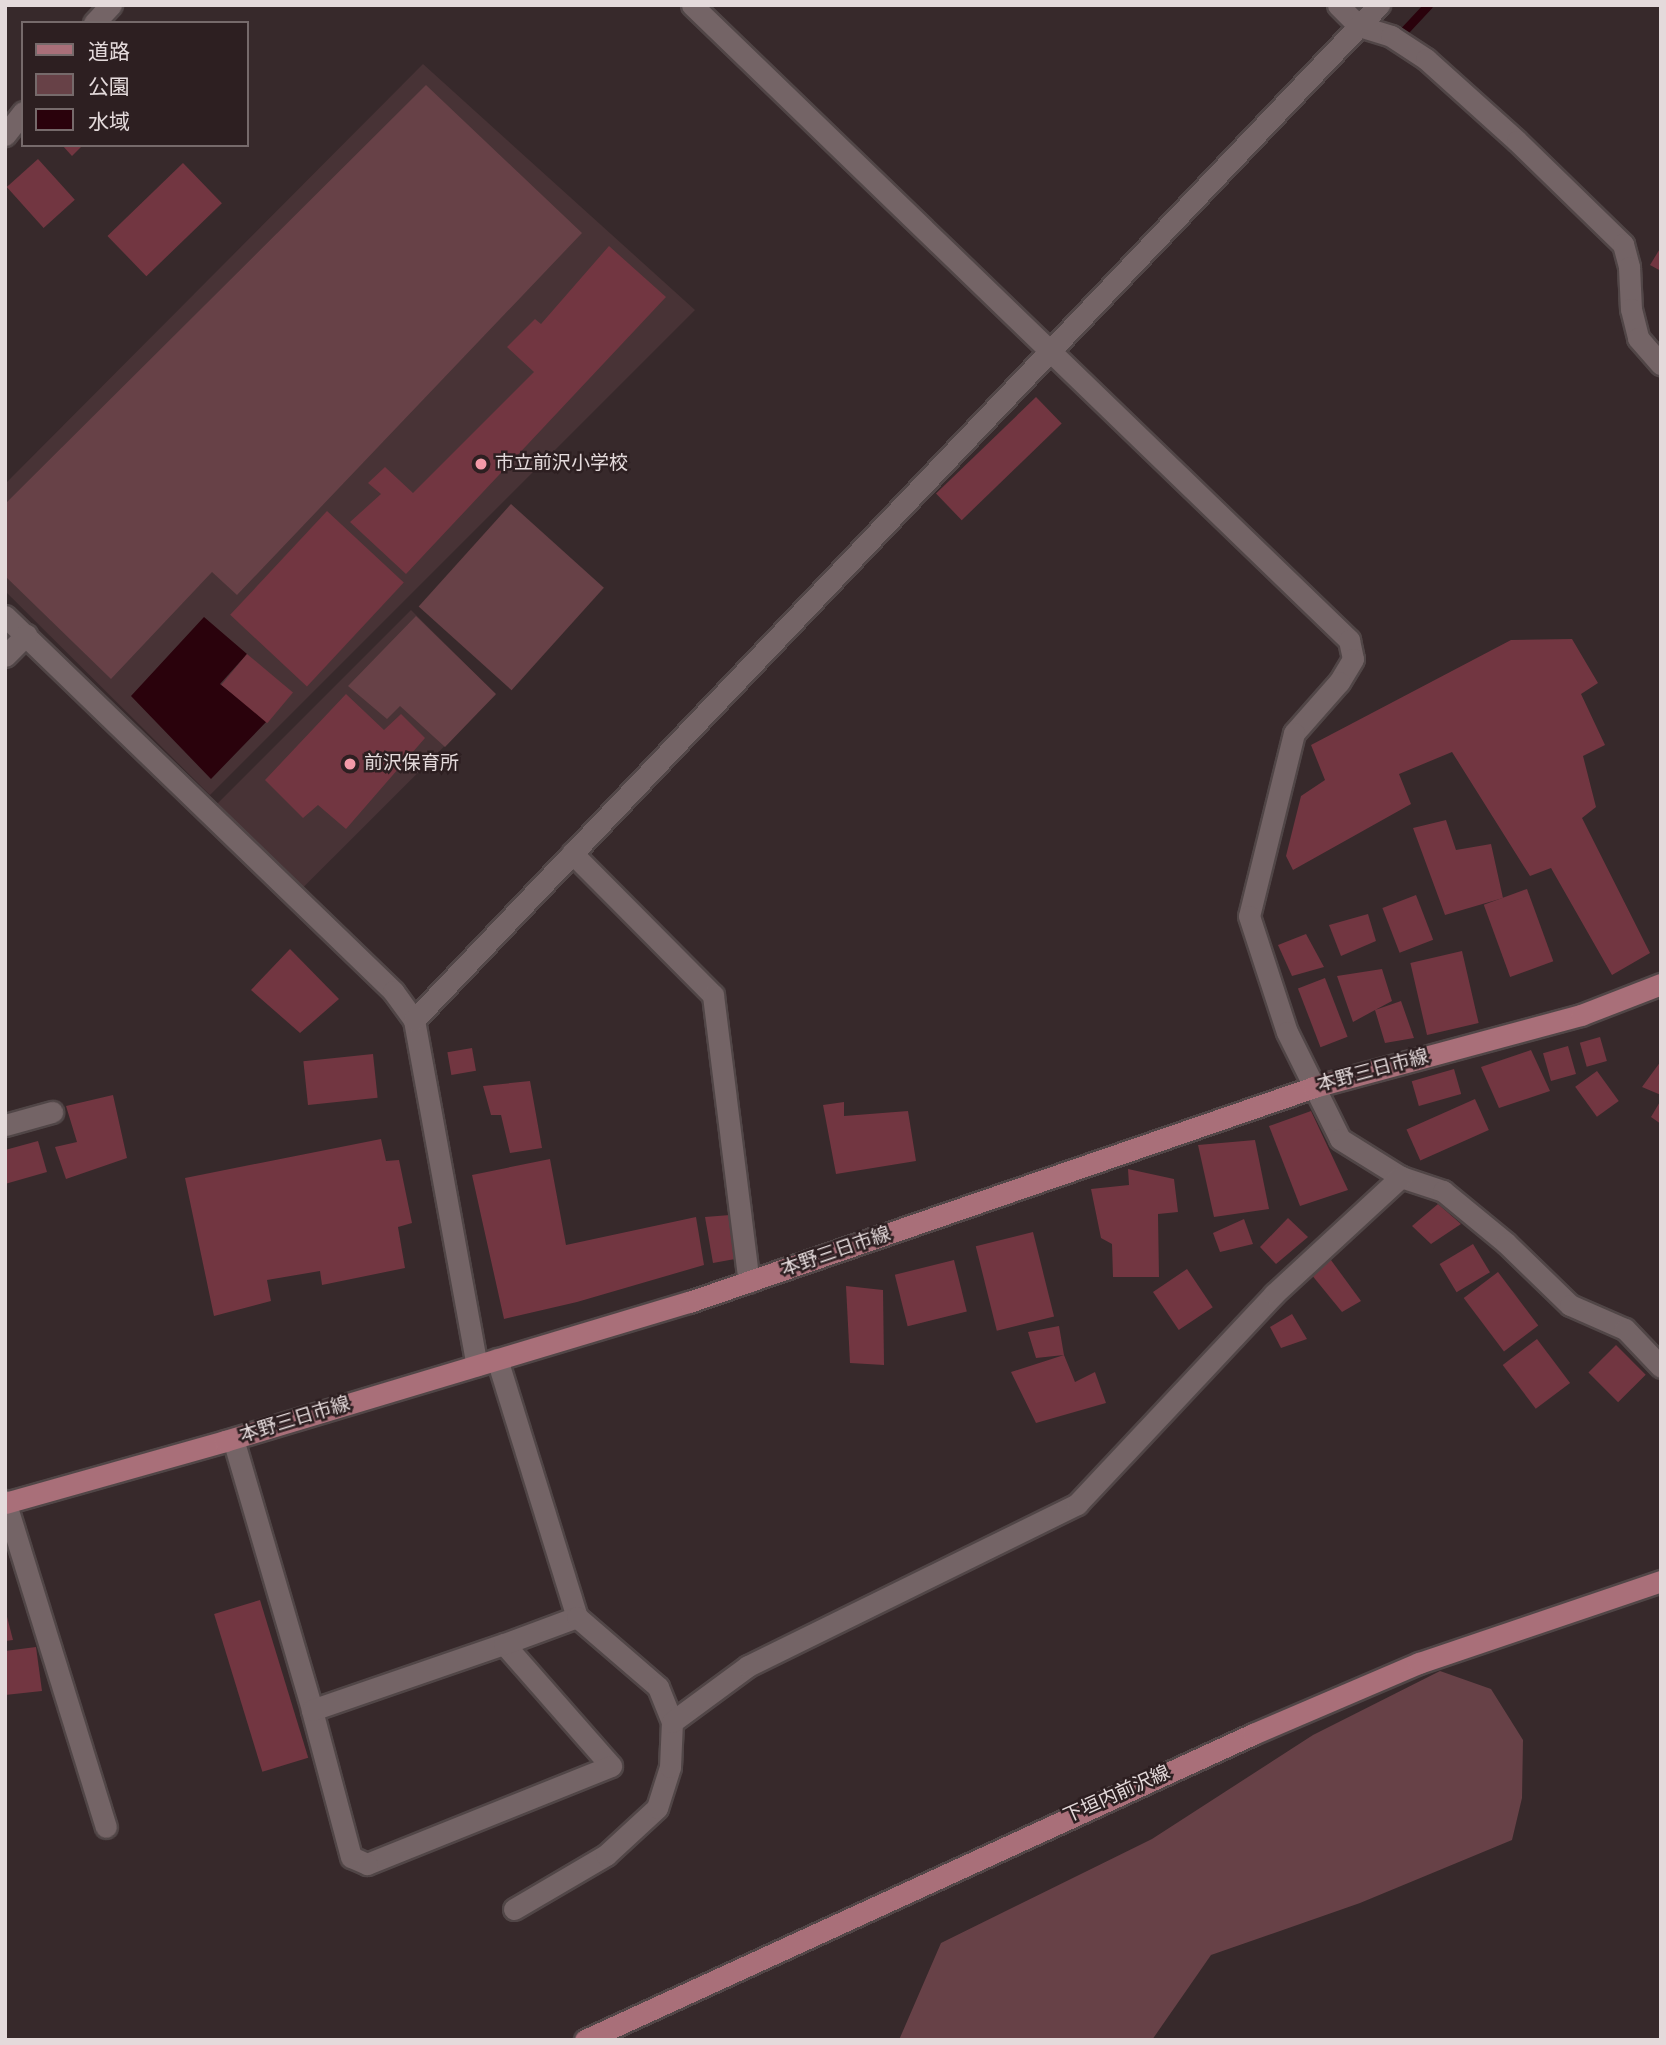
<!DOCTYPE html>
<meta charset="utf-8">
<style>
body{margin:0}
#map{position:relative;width:1666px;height:2045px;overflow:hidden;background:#37292b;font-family:Signika,"Noto Sans JP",sans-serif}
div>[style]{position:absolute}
.built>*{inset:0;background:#483336;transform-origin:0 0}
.green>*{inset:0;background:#674147;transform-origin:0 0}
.water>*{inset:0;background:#2a020c}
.stream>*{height:9px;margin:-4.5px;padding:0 4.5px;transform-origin:4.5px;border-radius:4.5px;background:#2a020c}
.building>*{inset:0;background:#723641;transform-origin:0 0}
.roads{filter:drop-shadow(2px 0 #514647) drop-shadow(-2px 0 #514647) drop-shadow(0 2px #514647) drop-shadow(0 -2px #514647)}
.minor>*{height:21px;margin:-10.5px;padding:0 10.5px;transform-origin:10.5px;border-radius:10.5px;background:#746466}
.major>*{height:21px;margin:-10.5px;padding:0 10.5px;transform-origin:10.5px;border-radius:10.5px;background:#a96f79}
.dots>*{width:19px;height:19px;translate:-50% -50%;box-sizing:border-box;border:4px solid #2d1f21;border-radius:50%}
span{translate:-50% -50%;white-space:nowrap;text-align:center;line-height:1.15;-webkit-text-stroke:5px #2d1f21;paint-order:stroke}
.poi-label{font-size:19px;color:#e4dadb}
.left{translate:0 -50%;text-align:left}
.street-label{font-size:19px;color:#e4dadb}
.frame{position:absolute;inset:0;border:7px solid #e4dadb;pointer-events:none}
.legend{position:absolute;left:21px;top:21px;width:228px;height:126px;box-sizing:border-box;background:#2d1f21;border:2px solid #766a6b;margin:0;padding:9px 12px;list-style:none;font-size:21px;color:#e4dadb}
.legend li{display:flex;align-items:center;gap:14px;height:35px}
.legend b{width:35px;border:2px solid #766a6b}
</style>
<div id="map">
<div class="built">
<div style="clip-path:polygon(423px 64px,695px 310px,210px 795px,5px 591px,5px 484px)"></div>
<div style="left:411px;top:610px;width:120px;height:275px;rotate:45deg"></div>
</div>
<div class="green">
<div style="clip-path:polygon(426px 85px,582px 233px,237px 595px,212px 572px,111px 679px,5px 576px,5px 504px)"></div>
<div style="left:511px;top:504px;width:125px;height:138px;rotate:42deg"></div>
<div style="clip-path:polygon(416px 616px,496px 694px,445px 747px,400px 706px,387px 719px,348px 686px)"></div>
<div style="clip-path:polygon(1440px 1671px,1491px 1689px,1523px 1740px,1522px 1798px,1512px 1840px,1360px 1903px,1211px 1955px,1152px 2040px,899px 2040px,941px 1943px,1152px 1839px,1313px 1735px)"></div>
</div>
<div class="water">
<div style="clip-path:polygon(204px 617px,247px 654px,220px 684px,267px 721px,211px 779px,131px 696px)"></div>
</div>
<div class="stream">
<div style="left:1394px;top:30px;width:9px;rotate:21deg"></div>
<div style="left:1402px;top:33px;width:38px;rotate:-47deg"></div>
</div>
<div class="building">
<div style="clip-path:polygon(62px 145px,83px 145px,72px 156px)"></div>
<div style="left:38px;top:159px;width:55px;height:42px;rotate:48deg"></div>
<div style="left:183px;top:163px;width:56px;height:105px;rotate:46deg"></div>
<div style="clip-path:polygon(609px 246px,666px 297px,406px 574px,350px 522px,381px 494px,368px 483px,385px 467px,413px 493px,534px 372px,507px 347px,535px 319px,541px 324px)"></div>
<div style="clip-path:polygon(1661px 247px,1661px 271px,1650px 265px)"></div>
<div style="left:1036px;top:397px;width:37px;height:139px;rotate:46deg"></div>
<div style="left:327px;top:511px;width:105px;height:142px;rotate:43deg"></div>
<div style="clip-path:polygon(1572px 639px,1598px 683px,1581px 694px,1605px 745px,1583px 756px,1596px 807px,1582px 818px,1650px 953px,1612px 975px,1551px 868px,1530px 876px,1452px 752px,1399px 774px,1411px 804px,1293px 870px,1286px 856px,1301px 796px,1325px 780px,1311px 745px,1511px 640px)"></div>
<div style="left:247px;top:654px;width:60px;height:40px;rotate:40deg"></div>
<div style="clip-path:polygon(346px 694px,384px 730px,401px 714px,425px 738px,346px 829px,318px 805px,303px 818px,265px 780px)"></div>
<div style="clip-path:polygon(1446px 820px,1456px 850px,1491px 844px,1503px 898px,1445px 915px,1413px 828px)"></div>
<div style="left:1527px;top:889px;width:77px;height:46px;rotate:70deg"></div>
<div style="left:1416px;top:895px;width:48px;height:36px;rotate:69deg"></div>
<div style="clip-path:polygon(1368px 914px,1376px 941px,1341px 956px,1329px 925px)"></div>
<div style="clip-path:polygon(1306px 934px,1324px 967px,1292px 976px,1278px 945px)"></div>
<div style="clip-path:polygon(290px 949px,339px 999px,300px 1033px,251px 990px)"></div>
<div style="left:1462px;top:951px;width:74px;height:53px;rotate:77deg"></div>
<div style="clip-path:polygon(1382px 969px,1392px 1001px,1375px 1010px,1401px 1001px,1414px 1038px,1385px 1043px,1375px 1010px,1353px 1022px,1337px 976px)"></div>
<div style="left:1325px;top:978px;width:63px;height:29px;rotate:69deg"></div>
<div style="left:1600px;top:1037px;width:25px;height:21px;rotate:74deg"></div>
<div style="left:1568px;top:1046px;width:29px;height:26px;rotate:74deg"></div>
<div style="left:472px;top:1048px;width:23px;height:25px;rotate:80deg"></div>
<div style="clip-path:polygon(1531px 1050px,1550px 1091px,1499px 1108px,1481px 1067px)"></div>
<div style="left:373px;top:1054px;width:44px;height:70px;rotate:84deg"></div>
<div style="clip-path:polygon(1661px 1061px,1661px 1095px,1642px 1087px)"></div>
<div style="left:1454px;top:1069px;width:26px;height:44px;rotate:74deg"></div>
<div style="left:1597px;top:1071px;width:37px;height:27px;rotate:54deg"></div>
<div style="clip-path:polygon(530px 1081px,542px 1148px,510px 1153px,501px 1115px,491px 1115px,483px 1086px)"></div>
<div style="clip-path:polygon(113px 1095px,127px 1158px,66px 1179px,55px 1147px,77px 1142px,66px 1106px)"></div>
<div style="left:1475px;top:1099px;width:34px;height:75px;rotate:66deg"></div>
<div style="clip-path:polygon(1661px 1100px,1661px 1124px,1651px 1117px)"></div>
<div style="clip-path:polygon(844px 1102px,844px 1116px,908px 1111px,916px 1161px,836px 1174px,823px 1105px)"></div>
<div style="clip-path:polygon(1311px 1111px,1348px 1190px,1300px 1206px,1269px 1126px)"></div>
<div style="clip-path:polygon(381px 1139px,386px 1161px,399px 1160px,412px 1223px,398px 1227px,405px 1268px,322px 1285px,320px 1271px,267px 1280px,271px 1301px,214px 1316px,185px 1178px)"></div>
<div style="clip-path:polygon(1255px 1140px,1269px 1209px,1214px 1217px,1198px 1145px)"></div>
<div style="clip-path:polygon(38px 1141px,47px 1172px,5px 1184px,5px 1150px)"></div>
<div style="clip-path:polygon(550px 1159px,566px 1245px,696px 1217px,704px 1265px,577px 1302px,504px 1319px,472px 1175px)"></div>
<div style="clip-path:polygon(1128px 1169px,1174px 1179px,1178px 1212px,1158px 1214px,1159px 1277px,1113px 1277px,1112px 1244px,1101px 1238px,1091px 1189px,1129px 1185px)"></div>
<div style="clip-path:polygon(1438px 1204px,1461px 1224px,1431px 1244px,1412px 1226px)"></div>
<div style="clip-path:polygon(730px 1215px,735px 1259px,713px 1263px,705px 1217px)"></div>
<div style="clip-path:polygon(1288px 1218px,1308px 1237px,1276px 1264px,1260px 1247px)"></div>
<div style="clip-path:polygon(1244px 1219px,1253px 1244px,1220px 1252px,1213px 1233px)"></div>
<div style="left:1033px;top:1232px;width:87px;height:59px;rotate:76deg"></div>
<div style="left:1473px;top:1244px;width:33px;height:39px;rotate:59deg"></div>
<div style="clip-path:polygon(1328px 1256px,1361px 1301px,1342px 1312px,1311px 1274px)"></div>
<div style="left:954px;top:1260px;width:53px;height:61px;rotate:76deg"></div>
<div style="left:1187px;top:1269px;width:46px;height:41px;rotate:56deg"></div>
<div style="left:1498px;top:1272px;width:67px;height:43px;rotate:53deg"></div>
<div style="clip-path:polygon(846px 1286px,883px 1290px,884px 1365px,850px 1363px)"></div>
<div style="clip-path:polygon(1292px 1314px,1307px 1339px,1281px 1348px,1270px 1327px)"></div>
<div style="clip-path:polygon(1059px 1326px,1064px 1355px,1075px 1382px,1095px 1372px,1106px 1403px,1036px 1423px,1011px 1372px,1064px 1355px,1036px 1358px,1028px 1332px)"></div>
<div style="left:1537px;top:1339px;width:55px;height:43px;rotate:53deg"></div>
<div style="left:1616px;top:1345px;width:42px;height:39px;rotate:45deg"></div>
<div style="left:260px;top:1600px;width:165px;height:48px;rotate:73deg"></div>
<div style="clip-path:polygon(5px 1609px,13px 1640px,5px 1641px)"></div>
<div style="clip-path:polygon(36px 1647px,42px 1691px,5px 1695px,5px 1651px)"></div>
</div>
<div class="roads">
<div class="minor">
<div style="left:692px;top:5px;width:914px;rotate:44.02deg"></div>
<div style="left:1349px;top:640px;width:19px;rotate:78deg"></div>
<div style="left:1353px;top:659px;width:27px;rotate:121deg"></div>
<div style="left:1339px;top:682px;width:68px;rotate:131.4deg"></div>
<div style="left:1294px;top:733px;width:188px;rotate:103.8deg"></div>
<div style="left:1249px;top:916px;width:122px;rotate:71.9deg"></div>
<div style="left:1287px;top:1032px;width:119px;rotate:63.6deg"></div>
<div style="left:1340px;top:1139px;width:72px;rotate:31.9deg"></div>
<div style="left:1401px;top:1177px;width:44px;rotate:18.4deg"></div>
<div style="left:1443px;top:1191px;width:82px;rotate:39.5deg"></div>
<div style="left:1506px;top:1243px;width:89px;rotate:44.1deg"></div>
<div style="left:1570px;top:1305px;width:60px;rotate:23.6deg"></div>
<div style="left:1625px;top:1329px;width:52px;rotate:46.5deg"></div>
<div style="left:1338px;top:5px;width:30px;rotate:45deg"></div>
<div style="left:1359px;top:26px;width:34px;rotate:17deg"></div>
<div style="left:1391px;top:36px;width:42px;rotate:33.3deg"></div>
<div style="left:1426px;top:59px;width:122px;rotate:42deg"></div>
<div style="left:1517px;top:141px;width:148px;rotate:44.2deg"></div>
<div style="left:1623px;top:244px;width:24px;rotate:75deg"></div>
<div style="left:1629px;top:267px;width:42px;rotate:87.3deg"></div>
<div style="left:1631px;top:309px;width:30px;rotate:76deg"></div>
<div style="left:1638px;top:338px;width:35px;rotate:49deg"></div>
<div style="left:94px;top:23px;width:25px;rotate:-47deg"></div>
<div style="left:5px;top:135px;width:29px;rotate:-52deg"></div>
<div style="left:5px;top:616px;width:540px;rotate:44.02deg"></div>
<div style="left:393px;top:991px;width:36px;rotate:54deg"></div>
<div style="left:414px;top:1020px;width:351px;rotate:79.7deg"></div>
<div style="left:5px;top:656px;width:30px;rotate:-45deg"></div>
<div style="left:572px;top:853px;width:200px;rotate:45.2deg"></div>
<div style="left:713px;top:995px;width:289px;rotate:82.9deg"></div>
<div style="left:414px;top:1020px;width:1401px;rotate:-46.45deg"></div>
<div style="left:5px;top:1125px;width:49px;rotate:-15.5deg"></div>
<div style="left:497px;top:1359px;width:270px;rotate:72.8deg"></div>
<div style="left:233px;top:1439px;width:282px;rotate:73.7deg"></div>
<div style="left:5px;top:1501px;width:341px;rotate:72.8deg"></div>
<div style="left:504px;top:1644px;width:162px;rotate:48.7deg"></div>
<div style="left:611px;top:1766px;width:263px;rotate:158.1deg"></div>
<div style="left:367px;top:1864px;width:17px;rotate:-156deg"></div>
<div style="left:351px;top:1857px;width:152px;rotate:-104.9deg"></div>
<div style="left:312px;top:1710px;width:203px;rotate:-19deg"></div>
<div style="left:504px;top:1644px;width:78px;rotate:-20.3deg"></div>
<div style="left:577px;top:1617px;width:107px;rotate:40.8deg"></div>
<div style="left:658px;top:1687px;width:38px;rotate:68deg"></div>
<div style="left:514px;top:1909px;width:107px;rotate:-30.4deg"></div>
<div style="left:606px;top:1855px;width:69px;rotate:-42.7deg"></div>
<div style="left:657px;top:1808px;width:43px;rotate:-72.4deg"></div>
<div style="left:670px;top:1767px;width:45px;rotate:-87.5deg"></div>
<div style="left:672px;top:1722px;width:94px;rotate:-36.4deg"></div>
<div style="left:748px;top:1666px;width:367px;rotate:-26.2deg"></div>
<div style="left:1077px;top:1504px;width:288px;rotate:-46.8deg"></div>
<div style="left:1274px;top:1294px;width:173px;rotate:-42.7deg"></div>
</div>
<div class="major">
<div style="left:5px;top:1503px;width:229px;rotate:-15.7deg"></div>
<div style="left:225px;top:1441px;width:484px;rotate:-16.7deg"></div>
<div style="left:689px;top:1302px;width:661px;rotate:-18.98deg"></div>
<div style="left:1314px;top:1087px;width:277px;rotate:-15.1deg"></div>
<div style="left:1581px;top:1015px;width:86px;rotate:-21.2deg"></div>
<div style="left:585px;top:2040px;width:735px;rotate:-24.61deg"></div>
<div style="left:1253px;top:1734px;width:181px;rotate:-23.2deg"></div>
<div style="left:1419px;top:1663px;width:256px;rotate:-18.7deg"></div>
</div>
</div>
<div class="dots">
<div style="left:481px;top:464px;background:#f39aa8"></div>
<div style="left:350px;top:764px;background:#f39aa8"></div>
</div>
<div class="poi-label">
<span class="left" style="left:495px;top:464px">市立前沢小学校</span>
<span class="left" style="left:364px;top:764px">前沢保育所</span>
</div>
<div class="street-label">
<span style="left:1373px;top:1071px;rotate:-15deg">本野三日市線</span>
<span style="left:836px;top:1252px;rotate:-19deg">本野三日市線</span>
<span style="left:295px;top:1420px;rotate:-17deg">本野三日市線</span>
<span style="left:1117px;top:1795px;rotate:-24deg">下垣内前沢線</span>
</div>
<div class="frame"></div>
<ul class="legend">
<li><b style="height:9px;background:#a96f79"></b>道路</li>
<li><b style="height:19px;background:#674147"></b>公園</li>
<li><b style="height:19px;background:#2a020c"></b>水域</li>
</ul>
</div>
